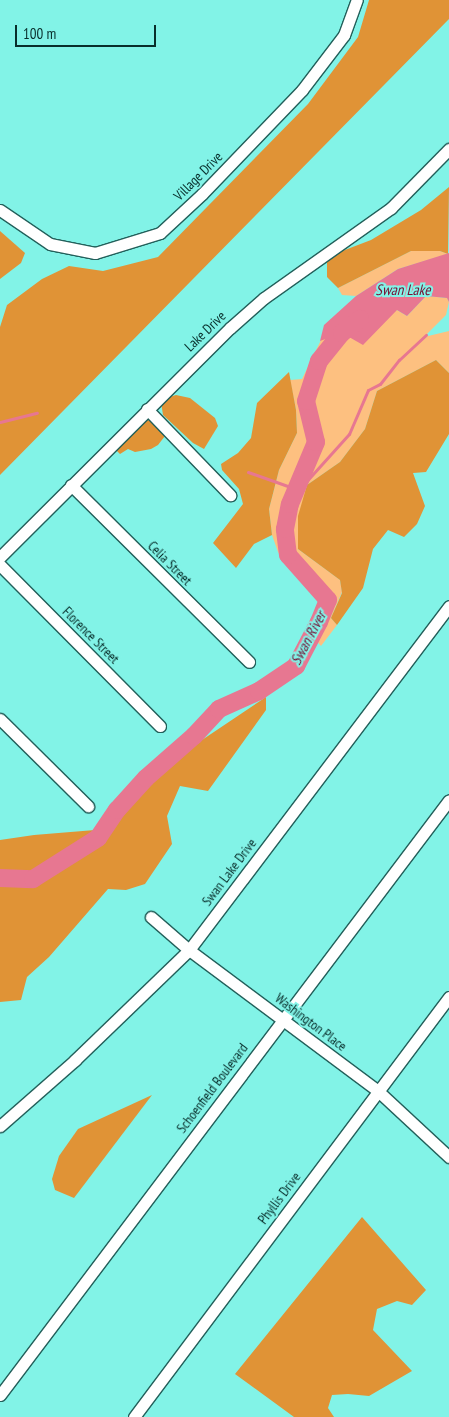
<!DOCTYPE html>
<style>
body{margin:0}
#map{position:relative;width:449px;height:1417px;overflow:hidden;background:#82f3e7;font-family:"PT Sans Narrow",sans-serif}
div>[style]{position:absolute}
.green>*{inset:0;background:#fdc080}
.forest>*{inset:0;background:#e09336}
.water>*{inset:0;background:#e77791}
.stream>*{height:3px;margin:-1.5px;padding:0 1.5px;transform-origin:1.5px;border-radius:1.5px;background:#e77791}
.river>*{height:18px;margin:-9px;padding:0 9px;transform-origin:9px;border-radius:9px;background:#e77791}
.roads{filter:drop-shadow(1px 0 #23605b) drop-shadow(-1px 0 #23605b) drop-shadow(0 1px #23605b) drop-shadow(0 -1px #23605b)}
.minor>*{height:11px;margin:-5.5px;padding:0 5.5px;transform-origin:5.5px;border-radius:5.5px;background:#fff}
span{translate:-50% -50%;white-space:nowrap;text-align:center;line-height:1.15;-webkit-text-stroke:4px #82f3e7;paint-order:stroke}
.street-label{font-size:14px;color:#082e2b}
.water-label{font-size:15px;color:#761034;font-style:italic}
.scale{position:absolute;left:15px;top:25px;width:141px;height:22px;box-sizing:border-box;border:2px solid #082e2b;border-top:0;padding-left:6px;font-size:15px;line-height:18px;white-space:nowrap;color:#082e2b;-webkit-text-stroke:4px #82f3e7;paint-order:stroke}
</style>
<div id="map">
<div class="green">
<div style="clip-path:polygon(411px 251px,440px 251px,448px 254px,398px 269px,356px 296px,342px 295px,338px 288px)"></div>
<div style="clip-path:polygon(426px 296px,447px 298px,449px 302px,446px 315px,424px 337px,449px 331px,449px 373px,436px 360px,377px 391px,365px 429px,340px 462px,307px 485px,298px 549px,340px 580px,342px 592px,331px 618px,337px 625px,321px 646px,312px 636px,324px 610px,322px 600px,300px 576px,288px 567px,278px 552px,272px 535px,269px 509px,279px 470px,297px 433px,296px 410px,290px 380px,302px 379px,321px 340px,397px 310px,407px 316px)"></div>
</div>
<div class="forest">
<div style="clip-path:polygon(369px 0,449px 0,449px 19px,0 475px,0 327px,7px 305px,42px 279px,69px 266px,103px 271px,158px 257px,308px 104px,358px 37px)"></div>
<div style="clip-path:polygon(449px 187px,448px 254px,440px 251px,411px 251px,338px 288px,327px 277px,327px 262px,337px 253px,371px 240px,421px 210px)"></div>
<div style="clip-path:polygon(0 231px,25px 253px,21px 263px,0 279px)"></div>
<div style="clip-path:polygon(436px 360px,449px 373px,449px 434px,426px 472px,413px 473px,425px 506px,417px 524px,404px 537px,388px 530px,373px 549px,363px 588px,337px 625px,331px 618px,342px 593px,340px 580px,298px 549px,298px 516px,307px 485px,340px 462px,365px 429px,377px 391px)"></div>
<div style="clip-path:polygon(289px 372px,296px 410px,297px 433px,279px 470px,269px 509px,272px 535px,254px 544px,236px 568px,213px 543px,243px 504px,239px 489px,222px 470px,221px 464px,238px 453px,251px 438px,257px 403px)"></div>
<div style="clip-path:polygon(176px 395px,190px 398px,215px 418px,218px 426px,204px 449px,193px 443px,163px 415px,161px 402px,166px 398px)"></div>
<div style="clip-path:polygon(150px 420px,165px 436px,158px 445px,151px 449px,135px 452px,128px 449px,120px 454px,115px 449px,144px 421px)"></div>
<div style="clip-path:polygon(266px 697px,266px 710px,208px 791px,180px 786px,167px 816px,172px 844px,145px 884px,126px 890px,108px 889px,49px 957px,27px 977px,21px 1000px,0 1002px,0 840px,34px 835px,95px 830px,199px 742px)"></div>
<div style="clip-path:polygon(152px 1095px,74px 1198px,55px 1190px,52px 1179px,59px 1156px,78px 1129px)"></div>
<div style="clip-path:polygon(362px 1217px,426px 1290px,412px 1305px,397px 1301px,377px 1309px,373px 1330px,412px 1371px,369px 1396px,348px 1394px,332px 1395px,328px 1408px,334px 1417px,294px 1417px,235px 1374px)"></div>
</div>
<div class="water">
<div style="clip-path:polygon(449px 253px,449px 302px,447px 298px,426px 296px,407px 316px,397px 310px,363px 345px,342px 333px,320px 341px,324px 325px,356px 296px,398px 269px)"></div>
</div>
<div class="stream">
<div style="left:0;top:422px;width:38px;rotate:-14deg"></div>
<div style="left:248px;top:472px;width:51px;rotate:19.5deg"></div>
<div style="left:296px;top:489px;width:8px;rotate:-30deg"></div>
<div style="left:303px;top:485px;width:69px;rotate:-48deg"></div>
<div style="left:349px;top:434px;width:48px;rotate:-66.6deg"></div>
<div style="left:368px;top:390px;width:13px;rotate:-27deg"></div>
<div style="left:380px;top:384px;width:31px;rotate:-52deg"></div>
<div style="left:399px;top:360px;width:37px;rotate:-43deg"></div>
</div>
<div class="river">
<div style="left:0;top:878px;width:33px;rotate:2deg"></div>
<div style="left:33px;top:879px;width:77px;rotate:-32.2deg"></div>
<div style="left:98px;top:838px;width:34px;rotate:-56deg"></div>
<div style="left:117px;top:810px;width:43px;rotate:-47.8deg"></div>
<div style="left:146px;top:778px;width:64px;rotate:-41.2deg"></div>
<div style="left:194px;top:736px;width:37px;rotate:-47deg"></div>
<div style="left:219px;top:709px;width:44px;rotate:-24.2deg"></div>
<div style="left:259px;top:691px;width:45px;rotate:-34deg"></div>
<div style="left:296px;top:666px;width:50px;rotate:-62.4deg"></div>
<div style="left:319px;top:622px;width:24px;rotate:-68deg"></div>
<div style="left:328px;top:600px;width:60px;rotate:-131.6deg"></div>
<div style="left:288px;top:555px;width:26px;rotate:-97deg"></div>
<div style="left:285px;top:529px;width:25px;rotate:-79deg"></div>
<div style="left:290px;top:504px;width:67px;rotate:-67.2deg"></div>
<div style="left:316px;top:442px;width:42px;rotate:-103.7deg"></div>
<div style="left:306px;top:401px;width:42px;rotate:-72deg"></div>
<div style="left:319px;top:361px;width:36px;rotate:-51deg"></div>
<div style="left:342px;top:333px;width:23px;rotate:-38deg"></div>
</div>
<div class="roads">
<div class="minor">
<div style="left:0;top:210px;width:60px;rotate:34.2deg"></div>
<div style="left:50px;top:244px;width:46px;rotate:11.3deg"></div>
<div style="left:95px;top:253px;width:68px;rotate:-17.1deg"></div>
<div style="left:160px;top:233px;width:57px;rotate:-42.9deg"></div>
<div style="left:202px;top:194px;width:144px;rotate:-46.1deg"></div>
<div style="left:302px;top:90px;width:69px;rotate:-52.6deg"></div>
<div style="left:344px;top:35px;width:37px;rotate:-70deg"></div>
<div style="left:147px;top:409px;width:120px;rotate:46deg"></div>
<div style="left:71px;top:485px;width:251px;rotate:44.8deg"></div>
<div style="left:0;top:557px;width:325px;rotate:-44.9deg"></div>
<div style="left:230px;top:328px;width:45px;rotate:-41.4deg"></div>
<div style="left:264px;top:298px;width:156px;rotate:-35.3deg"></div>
<div style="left:391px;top:208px;width:83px;rotate:-45.5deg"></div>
<div style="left:0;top:565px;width:227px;rotate:45.2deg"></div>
<div style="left:0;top:719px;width:124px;rotate:44.7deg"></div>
<div style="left:151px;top:917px;width:50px;rotate:41deg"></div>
<div style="left:189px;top:950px;width:236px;rotate:36.7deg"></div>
<div style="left:378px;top:1091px;width:97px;rotate:42.9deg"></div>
<div style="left:0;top:1126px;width:100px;rotate:-41.3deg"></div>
<div style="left:75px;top:1060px;width:158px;rotate:-44deg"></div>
<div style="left:189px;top:950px;width:431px;rotate:-52.9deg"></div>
<div style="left:0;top:1395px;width:745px;rotate:-52.96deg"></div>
<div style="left:134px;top:1417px;width:525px;rotate:-53.13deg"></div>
</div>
</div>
<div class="street-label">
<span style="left:198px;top:176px;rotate:-45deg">Village Drive</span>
<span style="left:205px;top:331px;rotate:-44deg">Lake Drive</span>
<span style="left:170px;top:563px;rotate:45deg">Celia Street</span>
<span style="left:91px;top:635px;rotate:45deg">Florence Street</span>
<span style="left:229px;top:872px;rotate:-53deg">Swan Lake Drive</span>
<span style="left:311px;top:1022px;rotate:37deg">Washington Place</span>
<span style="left:212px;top:1088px;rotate:-53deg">Schoenfield Boulevard</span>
<span style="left:279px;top:1198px;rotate:-53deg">Phyllis Drive</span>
</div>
<div class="water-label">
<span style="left:403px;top:290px">Swan Lake</span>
<span style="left:308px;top:638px;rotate:-62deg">Swan River</span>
</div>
<div class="scale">100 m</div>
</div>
